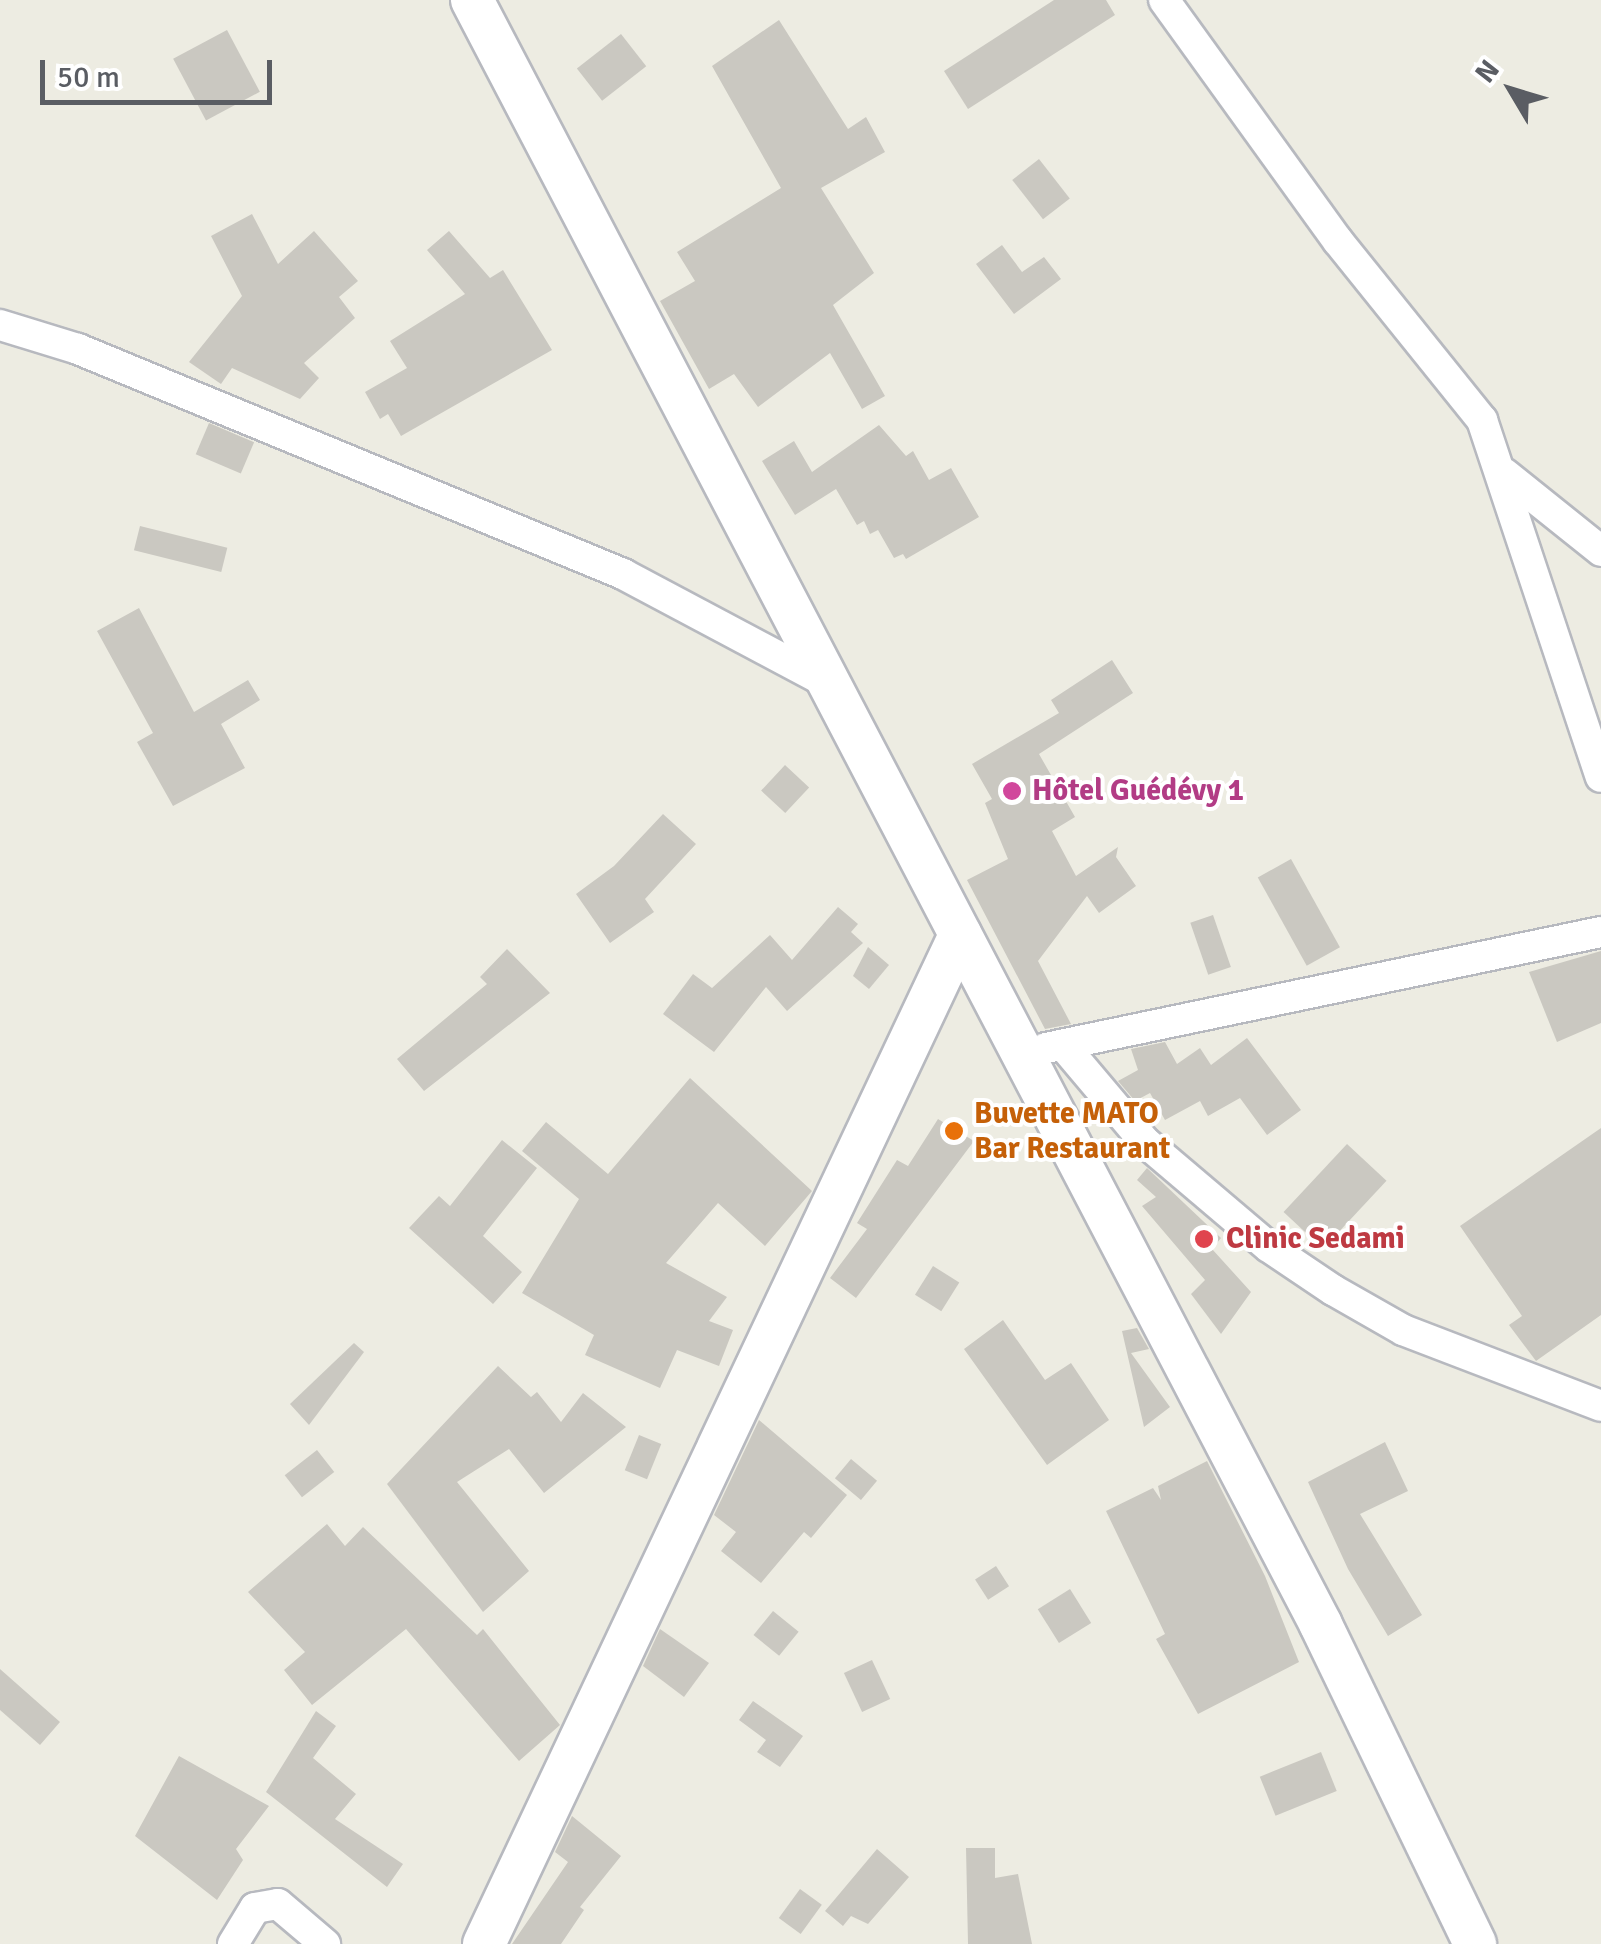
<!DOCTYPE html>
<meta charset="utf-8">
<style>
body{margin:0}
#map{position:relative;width:1601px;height:1944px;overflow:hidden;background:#edece2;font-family:Signika,sans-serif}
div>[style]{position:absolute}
.building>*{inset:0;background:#cac8c1;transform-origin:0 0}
.roads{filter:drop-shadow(2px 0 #b7b9bf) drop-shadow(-2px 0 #b7b9bf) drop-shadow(0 2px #b7b9bf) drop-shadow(0 -2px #b7b9bf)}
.street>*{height:30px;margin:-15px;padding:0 15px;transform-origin:15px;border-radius:15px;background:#fff}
.secondary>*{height:42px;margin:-21px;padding:0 21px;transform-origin:21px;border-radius:21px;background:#fff}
.dots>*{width:28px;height:28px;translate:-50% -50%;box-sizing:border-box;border:5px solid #fff;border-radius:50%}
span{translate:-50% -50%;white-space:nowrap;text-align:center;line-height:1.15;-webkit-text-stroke:8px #fff;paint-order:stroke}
.hotel-label{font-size:30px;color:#b23c85;font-weight:700}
.left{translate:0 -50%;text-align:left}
.food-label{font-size:30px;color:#c56008;font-weight:700}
.health-label{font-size:30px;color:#be3a42;font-weight:700}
.north{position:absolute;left:1461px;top:40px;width:100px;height:100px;-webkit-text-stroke:8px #fff;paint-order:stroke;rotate:308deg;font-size:28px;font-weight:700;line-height:40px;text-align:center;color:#5a5d63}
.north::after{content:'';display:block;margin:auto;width:35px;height:45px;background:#5a5d63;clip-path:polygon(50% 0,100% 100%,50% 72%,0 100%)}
.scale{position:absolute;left:40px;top:60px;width:232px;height:45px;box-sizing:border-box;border:5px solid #5a5d63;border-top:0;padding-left:12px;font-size:30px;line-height:35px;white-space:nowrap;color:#5a5d63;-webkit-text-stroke:8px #fff;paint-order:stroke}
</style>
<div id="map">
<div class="building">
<div style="clip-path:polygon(1054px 0,1106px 0,1115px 15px,968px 109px,944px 71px)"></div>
<div style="clip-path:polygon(779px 20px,848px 129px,866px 117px,885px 152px,821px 188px,874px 273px,833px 305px,885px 396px,862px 409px,830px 353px,758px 407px,734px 374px,709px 389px,660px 301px,695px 281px,677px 252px,781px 188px,712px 66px)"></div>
<div style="left:227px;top:30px;width:70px;height:61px;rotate:62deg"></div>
<div style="left:621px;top:34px;width:41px;height:56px;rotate:52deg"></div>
<div style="left:1039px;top:159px;width:50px;height:34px;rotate:52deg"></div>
<div style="clip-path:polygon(252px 214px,278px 264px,314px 231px,358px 281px,339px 297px,355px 318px,304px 363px,319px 378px,300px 399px,232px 368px,221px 384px,189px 362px,242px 296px,211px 236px)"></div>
<div style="clip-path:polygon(449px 231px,490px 278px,503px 270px,552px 350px,401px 436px,388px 414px,380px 419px,365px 392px,407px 368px,390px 341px,465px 294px,427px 250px)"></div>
<div style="clip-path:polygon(1002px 245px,1022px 272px,1044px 257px,1061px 279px,1014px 314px,976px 264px)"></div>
<div style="left:209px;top:423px;width:49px;height:34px;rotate:23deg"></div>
<div style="clip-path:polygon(879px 425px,906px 456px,913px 451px,929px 480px,951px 468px,979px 517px,906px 559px,903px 554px,894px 558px,878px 530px,870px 534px,864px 521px,857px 525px,836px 489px,795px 515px,762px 461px,794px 441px,812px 472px)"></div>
<div style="left:140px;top:526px;width:90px;height:25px;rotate:14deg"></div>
<div style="clip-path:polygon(139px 608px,194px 712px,248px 680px,260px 700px,221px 724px,245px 768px,173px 806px,137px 742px,153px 733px,97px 631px)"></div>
<div style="clip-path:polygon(1112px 660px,1133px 693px,1039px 754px,1075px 817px,1052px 831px,1076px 876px,1118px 847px,1116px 857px,1136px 886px,1099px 913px,1087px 896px,1038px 961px,1071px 1024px,1045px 1029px,967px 880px,1008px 859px,985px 803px,992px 799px,972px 764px,1059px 713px,1051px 700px)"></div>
<div style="left:785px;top:765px;width:33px;height:35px;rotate:43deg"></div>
<div style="clip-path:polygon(663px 814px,696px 844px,645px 899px,654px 912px,610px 943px,576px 894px,614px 866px)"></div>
<div style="left:1291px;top:859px;width:101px;height:38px;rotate:61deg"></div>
<div style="clip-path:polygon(838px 907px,858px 924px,851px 932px,863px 943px,787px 1011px,766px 987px,714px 1052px,663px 1014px,693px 974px,712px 988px,770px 935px,792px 960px)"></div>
<div style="left:1213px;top:915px;width:55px;height:24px;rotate:71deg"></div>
<div style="clip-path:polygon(868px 947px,889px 965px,869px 989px,853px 976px)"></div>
<div style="clip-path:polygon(507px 949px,550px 993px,424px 1091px,397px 1059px,487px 984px,480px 977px)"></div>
<div style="clip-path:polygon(1601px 951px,1601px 1023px,1557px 1042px,1529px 972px)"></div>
<div style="clip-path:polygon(1247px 1038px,1301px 1110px,1267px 1135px,1240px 1098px,1208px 1116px,1200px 1101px,1165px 1120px,1150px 1093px,1135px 1101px,1118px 1081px,1138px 1070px,1131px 1049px,1165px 1042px,1177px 1064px,1200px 1048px,1211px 1065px)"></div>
<div style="clip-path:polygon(690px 1078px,812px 1191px,765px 1246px,718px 1203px,666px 1263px,727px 1297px,709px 1321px,733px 1330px,719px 1366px,677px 1350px,660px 1388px,585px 1355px,594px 1335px,522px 1293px,579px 1199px,522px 1151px,546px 1122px,608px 1174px)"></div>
<div style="clip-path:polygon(938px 1119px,974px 1141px,856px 1298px,830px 1278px,867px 1229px,857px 1223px,897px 1160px,908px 1166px)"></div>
<div style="clip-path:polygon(1601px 1128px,1601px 1315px,1536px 1361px,1509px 1325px,1522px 1316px,1460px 1226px)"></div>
<div style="clip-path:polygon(502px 1140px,537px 1168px,483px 1236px,522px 1272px,493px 1304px,409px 1228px,439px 1196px,450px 1206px)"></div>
<div style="left:1347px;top:1144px;width:54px;height:93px;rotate:43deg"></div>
<div style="clip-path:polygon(1147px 1168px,1221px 1238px,1212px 1249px,1251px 1292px,1221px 1334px,1191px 1294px,1205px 1280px,1142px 1206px,1156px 1197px,1137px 1180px)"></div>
<div style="left:933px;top:1266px;width:31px;height:34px;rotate:32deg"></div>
<div style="clip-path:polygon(1003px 1320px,1045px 1380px,1071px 1363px,1109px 1420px,1047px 1465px,964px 1349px)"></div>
<div style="clip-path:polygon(1137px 1328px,1149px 1349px,1131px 1353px,1170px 1407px,1144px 1427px,1122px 1331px)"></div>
<div style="clip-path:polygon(354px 1343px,364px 1352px,309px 1425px,290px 1404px)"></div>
<div style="clip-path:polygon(498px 1366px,531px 1397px,537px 1392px,561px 1422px,583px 1393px,626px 1427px,544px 1493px,509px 1449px,457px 1482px,529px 1571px,483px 1612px,387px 1484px)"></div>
<div style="clip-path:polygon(759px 1420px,847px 1495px,811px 1538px,804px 1532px,761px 1583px,721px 1551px,736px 1532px,714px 1515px)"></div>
<div style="left:639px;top:1435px;width:24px;height:38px;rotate:22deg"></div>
<div style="clip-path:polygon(1385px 1442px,1408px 1491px,1360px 1514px,1422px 1615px,1388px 1636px,1348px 1569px,1308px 1482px)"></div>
<div style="left:317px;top:1450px;width:28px;height:41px;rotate:52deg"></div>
<div style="left:851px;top:1459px;width:34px;height:25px;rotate:40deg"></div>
<div style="clip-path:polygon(1207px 1461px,1265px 1576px,1299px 1662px,1198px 1714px,1156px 1639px,1165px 1634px,1106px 1511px,1153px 1488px,1161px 1500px,1158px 1486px)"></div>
<div style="clip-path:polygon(327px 1524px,345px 1546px,363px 1527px,477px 1635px,483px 1629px,560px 1725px,519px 1761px,406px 1629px,312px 1705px,284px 1670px,305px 1652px,248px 1592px)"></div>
<div style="left:996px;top:1566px;width:24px;height:25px;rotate:57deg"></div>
<div style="left:1070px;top:1589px;width:40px;height:38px;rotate:58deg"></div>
<div style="left:773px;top:1611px;width:33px;height:31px;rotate:39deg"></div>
<div style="clip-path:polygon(660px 1629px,709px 1663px,684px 1697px,643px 1666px)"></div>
<div style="left:872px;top:1660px;width:43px;height:31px;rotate:65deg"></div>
<div style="clip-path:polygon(0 1669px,60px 1722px,40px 1745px,0 1710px)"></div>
<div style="clip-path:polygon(753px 1701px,803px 1736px,780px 1767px,757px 1752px,766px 1740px,739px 1720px)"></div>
<div style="clip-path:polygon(316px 1711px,336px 1726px,313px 1758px,356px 1794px,335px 1819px,403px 1864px,387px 1887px,266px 1792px)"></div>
<div style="left:1321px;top:1752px;width:42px;height:66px;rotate:68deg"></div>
<div style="clip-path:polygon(179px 1756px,269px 1806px,236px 1849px,243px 1860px,217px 1900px,135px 1836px)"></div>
<div style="clip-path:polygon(572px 1816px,621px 1856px,580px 1907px,584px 1910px,561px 1944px,512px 1944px,568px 1862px,555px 1852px)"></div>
<div style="clip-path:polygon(966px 1848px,995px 1848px,995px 1878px,1018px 1874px,1032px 1944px,968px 1944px)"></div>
<div style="clip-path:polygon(877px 1849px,909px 1877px,868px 1924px,851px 1916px,843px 1926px,825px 1911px)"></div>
<div style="left:800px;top:1889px;width:27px;height:36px;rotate:36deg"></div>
</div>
<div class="roads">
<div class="street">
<div style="left:1164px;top:0;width:297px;rotate:54.2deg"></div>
<div style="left:1338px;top:241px;width:230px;rotate:51.2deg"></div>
<div style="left:1482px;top:420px;width:376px;rotate:71.6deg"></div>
<div style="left:0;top:325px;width:82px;rotate:17.1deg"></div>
<div style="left:78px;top:349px;width:590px;rotate:22.43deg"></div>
<div style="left:623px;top:574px;width:232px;rotate:28deg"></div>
<div style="left:1505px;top:474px;width:123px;rotate:38.7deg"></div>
<div style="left:1063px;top:1045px;width:127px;rotate:49.8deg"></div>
<div style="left:1145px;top:1142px;width:162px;rotate:40.3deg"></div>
<div style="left:1269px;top:1247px;width:77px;rotate:33.9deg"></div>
<div style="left:1333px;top:1290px;width:81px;rotate:29.7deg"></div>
<div style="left:1403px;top:1330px;width:212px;rotate:21deg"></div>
<div style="left:1046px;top:1048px;width:567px;rotate:-11.81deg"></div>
<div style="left:233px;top:1944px;width:42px;rotate:-58.6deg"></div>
<div style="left:255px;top:1908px;width:23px;rotate:-10deg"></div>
<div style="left:278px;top:1904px;width:62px;rotate:40.4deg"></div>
</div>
<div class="secondary">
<div style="left:472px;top:0;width:1833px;rotate:62.41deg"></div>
<div style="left:1321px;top:1625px;width:354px;rotate:64.2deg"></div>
<div style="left:484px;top:1944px;width:1116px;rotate:-64.74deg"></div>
</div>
</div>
<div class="dots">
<div style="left:1012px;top:791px;background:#d1479c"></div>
<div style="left:954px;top:1131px;background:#e8710a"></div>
<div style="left:1204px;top:1239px;background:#e0444e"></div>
</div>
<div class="hotel-label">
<span class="left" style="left:1032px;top:791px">Hôtel Guédévy 1</span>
</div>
<div class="food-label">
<span class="left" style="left:974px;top:1131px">Buvette MATO<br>Bar Restaurant</span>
</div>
<div class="health-label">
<span class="left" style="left:1226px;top:1239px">Clinic Sedami</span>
</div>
<div class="north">N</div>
<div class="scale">50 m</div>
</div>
